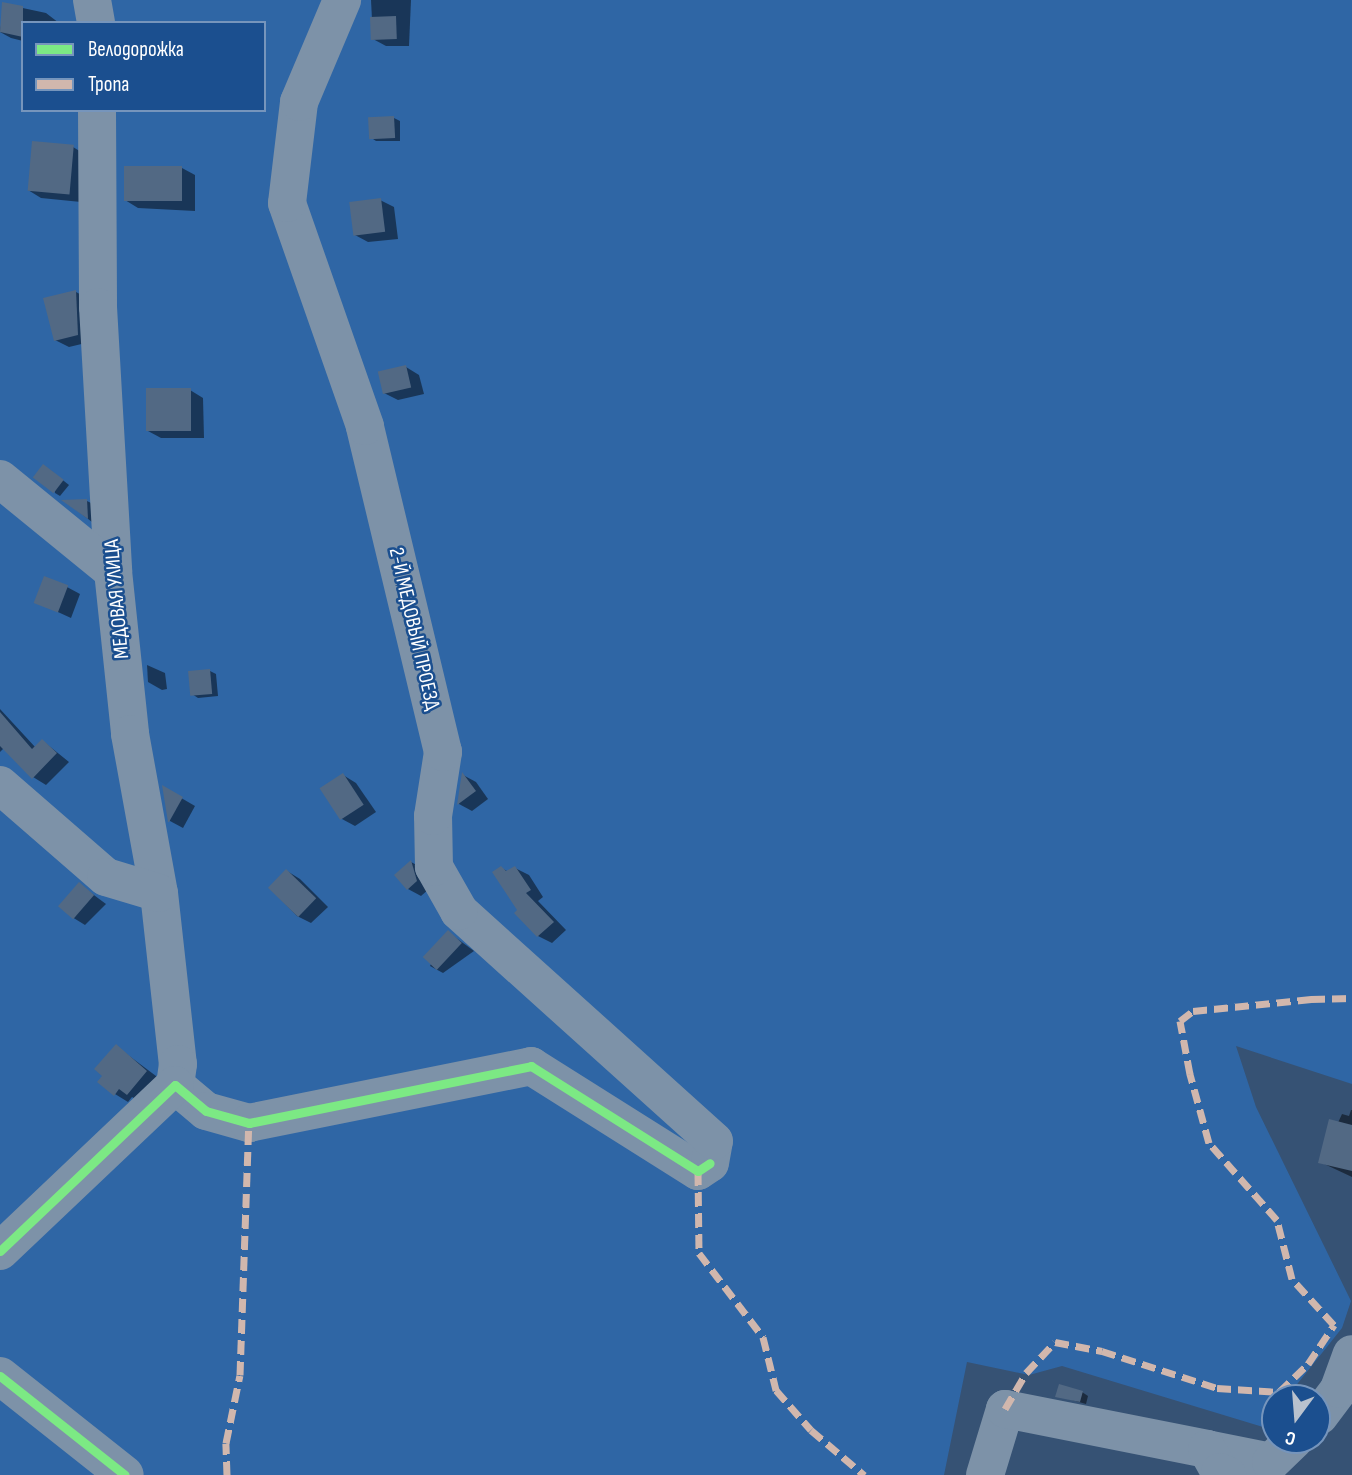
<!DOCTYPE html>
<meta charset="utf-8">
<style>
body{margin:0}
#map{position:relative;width:1352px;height:1475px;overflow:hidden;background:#365274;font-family:"Sofia Sans Condensed",sans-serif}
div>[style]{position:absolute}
.green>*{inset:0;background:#2f66a5}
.shadow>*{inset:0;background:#0007}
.building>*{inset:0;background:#526984;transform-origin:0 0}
.minor>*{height:38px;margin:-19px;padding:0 19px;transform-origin:19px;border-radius:19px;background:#7d92a8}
.quiet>*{height:7px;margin-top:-3.5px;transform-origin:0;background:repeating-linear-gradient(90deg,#d1b7ad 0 14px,transparent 0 21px)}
.cycleway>*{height:9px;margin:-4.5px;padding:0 4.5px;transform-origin:4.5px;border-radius:4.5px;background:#7ce984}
span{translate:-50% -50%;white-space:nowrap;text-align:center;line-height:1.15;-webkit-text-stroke:5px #1b4f8f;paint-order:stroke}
.street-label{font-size:21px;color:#fff}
.legend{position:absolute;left:21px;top:21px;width:245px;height:91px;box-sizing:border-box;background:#1b4f8f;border:2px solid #7695bc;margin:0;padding:9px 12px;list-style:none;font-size:21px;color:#fff}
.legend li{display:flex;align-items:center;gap:14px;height:35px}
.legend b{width:35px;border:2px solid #7695bc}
.north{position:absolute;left:1261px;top:1384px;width:70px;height:70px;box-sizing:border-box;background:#1b4f8f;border:2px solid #7695bc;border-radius:50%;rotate:196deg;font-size:19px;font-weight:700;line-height:28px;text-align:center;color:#fff}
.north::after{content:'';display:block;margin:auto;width:24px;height:32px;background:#b9c2ce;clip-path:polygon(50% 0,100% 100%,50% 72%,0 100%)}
</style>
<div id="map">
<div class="green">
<div style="clip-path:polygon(evenodd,0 0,1352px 0,1352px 1084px,1236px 1046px,1256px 1107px,1351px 1301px,1342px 1328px,1286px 1398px,1275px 1398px,1275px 1412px,1263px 1427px,1062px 1366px,1029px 1375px,967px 1362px,944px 1475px,128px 1475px,0 1362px,0 0,23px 23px,264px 23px,264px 110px,23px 110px,23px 23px)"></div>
<div style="clip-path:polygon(0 1389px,115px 1475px,0 1475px)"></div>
</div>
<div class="shadow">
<div style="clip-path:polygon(371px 0,411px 0,409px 46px,386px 46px,373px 39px)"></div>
<div style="clip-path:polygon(4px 4px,46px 13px,59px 23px,23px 23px,23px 41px,11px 38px,0 32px)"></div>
<div style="clip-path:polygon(394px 118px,400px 121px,400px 141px,376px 141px,370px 137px)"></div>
<div style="clip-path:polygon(73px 147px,86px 155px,81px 202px,41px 198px,28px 190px)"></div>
<div style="clip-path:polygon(182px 168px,195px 175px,195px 211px,138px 208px,125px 200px)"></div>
<div style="clip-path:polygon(380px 200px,394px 207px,398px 239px,368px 242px,355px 235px)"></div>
<div style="clip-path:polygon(76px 292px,89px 299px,90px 342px,69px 347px,55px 340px)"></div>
<div style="clip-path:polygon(406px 367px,419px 375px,424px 394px,398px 400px,384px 393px)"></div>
<div style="clip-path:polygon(190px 390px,203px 398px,204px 438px,161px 438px,148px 431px)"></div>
<div style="clip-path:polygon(50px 470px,69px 485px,60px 496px,55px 493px)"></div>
<div style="clip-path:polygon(87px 501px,93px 504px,92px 522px,66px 502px)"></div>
<div style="clip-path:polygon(67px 587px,80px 594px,71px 618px,36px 602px)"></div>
<div style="clip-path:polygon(147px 665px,165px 673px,167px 689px,162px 690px,148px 682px)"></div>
<div style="clip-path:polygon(210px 671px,216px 674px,218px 696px,198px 698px,192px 694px)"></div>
<div style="clip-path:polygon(0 709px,36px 748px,43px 741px,69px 762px,46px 785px,33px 777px,4px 748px,0 752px)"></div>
<div style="clip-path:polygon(343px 775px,356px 783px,376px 812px,355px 826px,342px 819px)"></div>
<div style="clip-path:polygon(463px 775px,476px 782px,488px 799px,472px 811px,459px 804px)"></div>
<div style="clip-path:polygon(164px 788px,195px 806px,183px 828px,170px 821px)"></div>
<div style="clip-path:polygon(411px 862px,424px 869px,429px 889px,421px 896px,408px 889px)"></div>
<div style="clip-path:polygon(501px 868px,509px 872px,515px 868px,529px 875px,543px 897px,538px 901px,566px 930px,552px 943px,538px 936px,520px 910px)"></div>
<div style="clip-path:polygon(287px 871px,300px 879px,328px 907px,311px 923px,297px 916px,270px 888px)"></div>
<div style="clip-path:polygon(79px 884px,106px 904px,85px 925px,72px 917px)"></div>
<div style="clip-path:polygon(448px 932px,474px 951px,443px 973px,430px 966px)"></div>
<div style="clip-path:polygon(116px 1046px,160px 1079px,141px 1102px,132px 1097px,128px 1102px,115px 1094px)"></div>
<div style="clip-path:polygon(1351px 1110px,1352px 1110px,1352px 1177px,1320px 1162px,1342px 1114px,1349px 1116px)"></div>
<div style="clip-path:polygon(1082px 1392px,1088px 1396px,1086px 1404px,1058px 1396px)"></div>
</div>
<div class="building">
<div style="clip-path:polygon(2px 2px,23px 6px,23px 37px,0 32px)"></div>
<div style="left:396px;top:16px;width:23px;height:26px;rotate:88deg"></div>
<div style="left:394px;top:116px;width:22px;height:26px;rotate:87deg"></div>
<div style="left:32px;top:141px;width:42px;height:50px;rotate:5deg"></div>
<div style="left:124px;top:166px;width:58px;height:35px"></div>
<div style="left:381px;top:198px;width:34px;height:32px;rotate:83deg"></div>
<div style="clip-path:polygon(76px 290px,78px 335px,54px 341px,43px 298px)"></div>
<div style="left:406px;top:365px;width:23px;height:29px;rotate:77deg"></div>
<div style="left:191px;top:388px;width:43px;height:45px;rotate:90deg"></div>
<div style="left:43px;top:464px;width:26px;height:17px;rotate:37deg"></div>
<div style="clip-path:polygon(87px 499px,88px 519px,61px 500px)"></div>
<div style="left:44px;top:576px;width:26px;height:29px;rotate:21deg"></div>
<div style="left:210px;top:669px;width:25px;height:22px;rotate:85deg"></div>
<div style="clip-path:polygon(0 712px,32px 749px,42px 739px,57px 753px,32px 779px,0 746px)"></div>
<div style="clip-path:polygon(462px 772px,476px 791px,457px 805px)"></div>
<div style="left:343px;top:773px;width:38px;height:28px;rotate:57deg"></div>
<div style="clip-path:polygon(162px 785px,183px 797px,169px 822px,168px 822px)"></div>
<div style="clip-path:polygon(411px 860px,417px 881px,407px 890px,394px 875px)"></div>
<div style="clip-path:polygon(501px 866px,506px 871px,515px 866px,531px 890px,526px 893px,554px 922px,537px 937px,514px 913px,517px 910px,492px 872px)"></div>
<div style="left:286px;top:869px;width:42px;height:26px;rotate:44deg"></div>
<div style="left:79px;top:882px;width:20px;height:32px;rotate:41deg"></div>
<div style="left:448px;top:930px;width:19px;height:37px;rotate:43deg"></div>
<div style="clip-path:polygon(116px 1044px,147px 1071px,127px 1095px,119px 1089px,114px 1096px,97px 1082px,102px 1076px,94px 1069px)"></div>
<div style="clip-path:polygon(1329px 1119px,1352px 1125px,1352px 1171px,1318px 1163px)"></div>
<div style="clip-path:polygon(1059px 1384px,1083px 1391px,1080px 1402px,1055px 1397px)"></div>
</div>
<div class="minor">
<div style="left:92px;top:0;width:23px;rotate:80deg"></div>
<div style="left:97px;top:110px;width:197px;rotate:89.7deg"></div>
<div style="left:98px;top:307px;width:264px;rotate:86.7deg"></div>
<div style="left:113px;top:571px;width:164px;rotate:84deg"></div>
<div style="left:130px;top:734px;width:162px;rotate:79.7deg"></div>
<div style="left:159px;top:893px;width:172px;rotate:83.7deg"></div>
<div style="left:178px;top:1064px;width:21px;rotate:98deg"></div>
<div style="left:0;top:479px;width:146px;rotate:39.2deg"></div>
<div style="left:0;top:785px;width:140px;rotate:41deg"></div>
<div style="left:106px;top:877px;width:55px;rotate:16.8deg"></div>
<div style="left:175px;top:1085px;width:40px;rotate:40deg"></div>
<div style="left:206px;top:1111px;width:45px;rotate:15.6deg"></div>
<div style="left:249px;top:1123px;width:288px;rotate:-11.4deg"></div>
<div style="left:531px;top:1066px;width:197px;rotate:32.2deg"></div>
<div style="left:698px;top:1171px;width:14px;rotate:-34deg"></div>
<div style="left:710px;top:1163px;width:22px;rotate:-80deg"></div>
<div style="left:714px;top:1141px;width:343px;rotate:-138deg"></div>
<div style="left:459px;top:911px;width:51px;rotate:-119.6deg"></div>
<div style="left:434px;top:867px;width:51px;rotate:-91.1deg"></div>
<div style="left:433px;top:816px;width:65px;rotate:-81.1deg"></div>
<div style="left:443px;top:752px;width:335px;rotate:-103.5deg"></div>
<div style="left:365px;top:426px;width:236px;rotate:-109.3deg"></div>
<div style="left:287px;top:203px;width:102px;rotate:-83.2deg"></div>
<div style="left:299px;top:102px;width:111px;rotate:-67.1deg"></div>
<div style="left:0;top:1251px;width:241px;rotate:-43.5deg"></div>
<div style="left:0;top:1376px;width:159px;rotate:38.4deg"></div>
<div style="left:1319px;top:1416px;width:34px;rotate:-53deg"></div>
<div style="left:1339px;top:1389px;width:37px;rotate:-70deg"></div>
<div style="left:1207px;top:1449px;width:65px;rotate:11.5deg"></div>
<div style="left:1271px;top:1462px;width:32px;rotate:-44deg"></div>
<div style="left:985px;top:1475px;width:69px;rotate:-73.1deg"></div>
<div style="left:1005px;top:1409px;width:206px;rotate:11.2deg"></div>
<div style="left:1207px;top:1449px;width:26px;rotate:61deg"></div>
<div style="left:1220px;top:1472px;width:8px;rotate:23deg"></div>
</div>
<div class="quiet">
<div style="left:698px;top:1171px;width:82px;rotate:89.3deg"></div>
<div style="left:699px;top:1253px;width:106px;rotate:52.7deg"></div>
<div style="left:763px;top:1337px;width:55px;rotate:76.2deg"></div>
<div style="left:776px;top:1390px;width:53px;rotate:48.8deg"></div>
<div style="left:811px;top:1430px;width:70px;rotate:40.3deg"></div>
<div style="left:1005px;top:1409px;width:42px;rotate:-59.7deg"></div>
<div style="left:1026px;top:1373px;width:42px;rotate:-46.9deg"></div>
<div style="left:1055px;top:1342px;width:48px;rotate:10.8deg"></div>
<div style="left:1102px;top:1351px;width:121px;rotate:17.8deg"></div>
<div style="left:1217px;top:1388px;width:62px;rotate:3.7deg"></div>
<div style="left:1279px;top:1392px;width:40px;rotate:-44deg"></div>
<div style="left:1308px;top:1364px;width:47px;rotate:-56.3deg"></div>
<div style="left:1334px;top:1325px;width:62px;rotate:-132.4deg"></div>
<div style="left:1292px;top:1279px;width:61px;rotate:-104.3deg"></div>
<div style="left:1277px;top:1220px;width:103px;rotate:-131.4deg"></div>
<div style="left:1209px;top:1143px;width:72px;rotate:-105.4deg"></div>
<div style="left:1190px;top:1074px;width:54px;rotate:-100.7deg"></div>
<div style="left:1180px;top:1021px;width:16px;rotate:-38deg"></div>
<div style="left:1193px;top:1011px;width:119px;rotate:-5.8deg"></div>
<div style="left:1311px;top:999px;width:41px;rotate:-1.4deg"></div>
<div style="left:227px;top:1475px;width:32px;rotate:-92deg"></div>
<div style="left:226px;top:1443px;width:69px;rotate:-78.4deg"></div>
<div style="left:240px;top:1375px;width:252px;rotate:-88deg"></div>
</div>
<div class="cycleway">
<div style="left:0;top:1251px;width:241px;rotate:-43.5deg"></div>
<div style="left:175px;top:1085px;width:40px;rotate:40deg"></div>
<div style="left:206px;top:1111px;width:45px;rotate:15.6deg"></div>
<div style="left:249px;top:1123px;width:288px;rotate:-11.4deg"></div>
<div style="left:531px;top:1066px;width:197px;rotate:32.2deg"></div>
<div style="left:698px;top:1171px;width:14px;rotate:-34deg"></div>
<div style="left:0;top:1376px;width:159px;rotate:38.4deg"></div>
</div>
<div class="street-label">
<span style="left:117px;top:599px;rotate:-95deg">МЕДОВАЯ УЛИЦА</span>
<span style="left:414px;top:629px;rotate:77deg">2-Й МЕДОВЫЙ ПРОЕЗД</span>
</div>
<ul class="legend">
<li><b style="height:9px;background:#7ce984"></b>Велодорожка</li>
<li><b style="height:9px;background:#d1b7ad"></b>Тропа</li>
</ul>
<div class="north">С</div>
</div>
